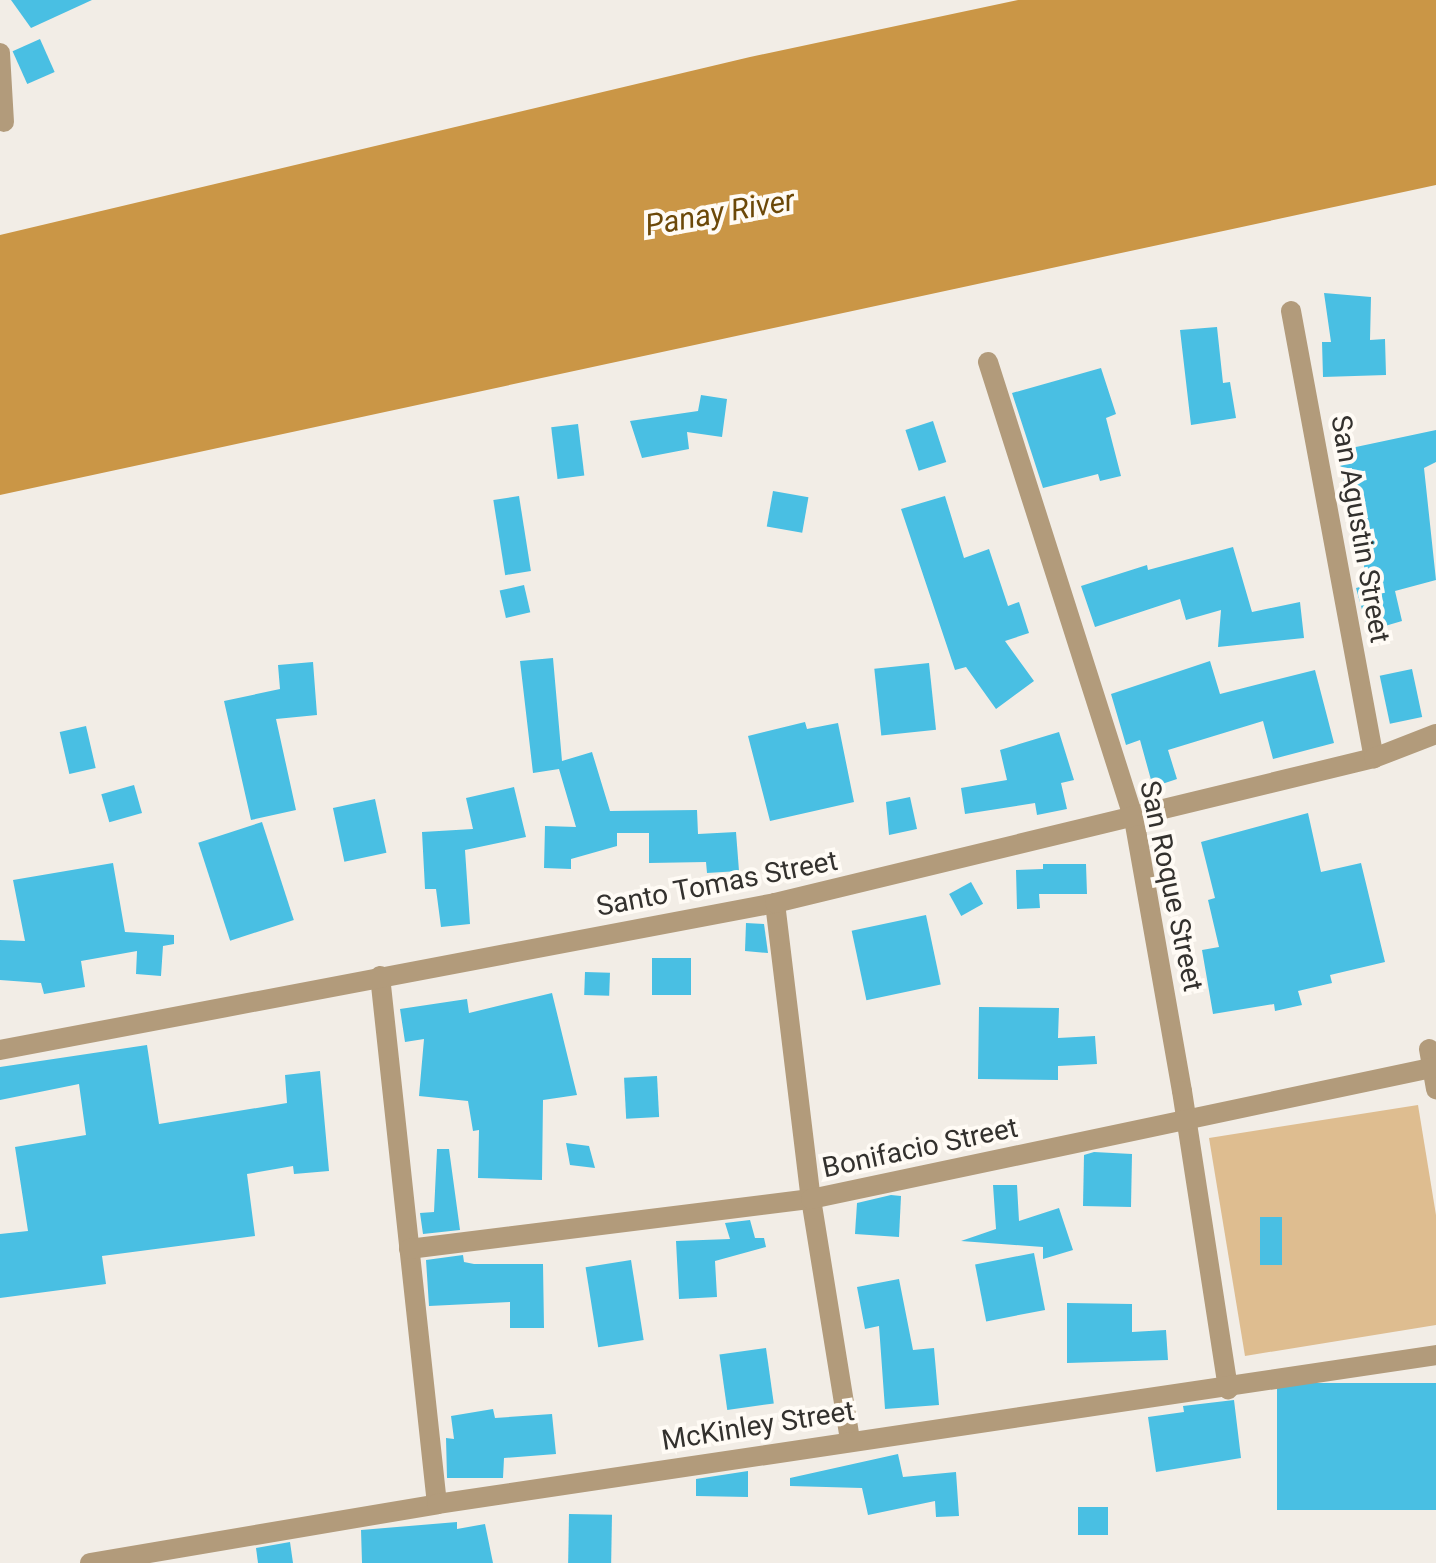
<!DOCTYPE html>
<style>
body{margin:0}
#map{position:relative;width:1436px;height:1563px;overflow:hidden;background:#f2ede6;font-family:Roboto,sans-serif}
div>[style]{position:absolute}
.green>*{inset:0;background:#debd90}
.water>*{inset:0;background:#ca9646}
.building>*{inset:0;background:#49bfe3;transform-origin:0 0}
.minor>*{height:20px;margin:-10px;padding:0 10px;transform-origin:10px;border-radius:10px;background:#b29b7b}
span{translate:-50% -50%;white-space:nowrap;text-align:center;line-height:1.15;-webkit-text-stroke:8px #fffbf5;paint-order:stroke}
.street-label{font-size:28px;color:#33312e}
.water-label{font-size:30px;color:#6c4808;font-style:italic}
</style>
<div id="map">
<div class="green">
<div style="clip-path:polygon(1418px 1105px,1436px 1215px,1436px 1325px,1245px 1356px,1209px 1138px)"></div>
</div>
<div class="water">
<div style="clip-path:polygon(1018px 0,1436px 0,1436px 185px,0 495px,0 235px,750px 57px)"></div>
</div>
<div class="building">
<div style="clip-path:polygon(11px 0,92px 0,31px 28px)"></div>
<div style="left:40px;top:39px;width:36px;height:30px;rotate:66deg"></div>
<div style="clip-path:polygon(1324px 293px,1371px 297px,1370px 340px,1385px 339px,1386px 375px,1323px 377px,1322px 342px,1331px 342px)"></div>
<div style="clip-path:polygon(1217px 327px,1223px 383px,1230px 382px,1236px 418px,1191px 425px,1180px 330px)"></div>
<div style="clip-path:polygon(1101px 368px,1116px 414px,1106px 418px,1121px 476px,1100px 481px,1098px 474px,1043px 488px,1012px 393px)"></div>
<div style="clip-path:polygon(701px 395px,727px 399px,722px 437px,687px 432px,689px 449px,642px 458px,630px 421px,698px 411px)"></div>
<div style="left:933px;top:421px;width:43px;height:29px;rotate:72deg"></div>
<div style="left:578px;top:424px;width:52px;height:27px;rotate:83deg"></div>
<div style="clip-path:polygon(1436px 430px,1436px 462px,1424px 468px,1436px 580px,1395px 591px,1402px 621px,1368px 631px,1356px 588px,1364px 586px,1364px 534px,1354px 534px,1354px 489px,1346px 491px,1337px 451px)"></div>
<div style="left:773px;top:491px;width:36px;height:36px;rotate:10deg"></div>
<div style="left:519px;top:496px;width:76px;height:26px;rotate:81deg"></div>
<div style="clip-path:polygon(945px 496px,964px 558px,989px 549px,1008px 606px,1019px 602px,1029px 633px,1005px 641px,1034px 681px,996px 709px,966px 667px,955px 670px,901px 509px)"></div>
<div style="clip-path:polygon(1233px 547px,1252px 612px,1300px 602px,1304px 638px,1218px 647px,1221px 610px,1186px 620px,1180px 599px,1095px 627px,1081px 586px,1147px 565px,1148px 570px)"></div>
<div style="left:524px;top:585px;width:28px;height:25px;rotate:77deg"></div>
<div style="clip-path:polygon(553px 658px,562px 761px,592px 752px,610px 811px,697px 810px,698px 834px,736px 832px,739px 871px,707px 873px,706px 862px,649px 863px,649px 833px,617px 833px,617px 846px,571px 859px,571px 869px,544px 868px,545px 826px,576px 827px,559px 769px,533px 773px,520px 661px)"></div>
<div style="clip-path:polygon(1210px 661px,1220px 694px,1315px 670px,1334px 743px,1273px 759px,1263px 721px,1168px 750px,1177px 779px,1153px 787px,1140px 740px,1126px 745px,1111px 694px)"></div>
<div style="clip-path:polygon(313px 662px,317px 715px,276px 719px,296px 810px,251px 820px,224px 701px,280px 689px,278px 665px)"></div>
<div style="left:929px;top:663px;width:67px;height:55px;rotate:84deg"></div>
<div style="left:1412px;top:669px;width:49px;height:33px;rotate:78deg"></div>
<div style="clip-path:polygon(805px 722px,807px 729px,838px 723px,854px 802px,770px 821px,748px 736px)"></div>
<div style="left:86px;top:726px;width:43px;height:27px;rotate:77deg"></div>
<div style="clip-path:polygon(1059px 732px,1074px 780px,1061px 783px,1067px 809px,1037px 815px,1035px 803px,965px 814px,961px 788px,1007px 780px,1000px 750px)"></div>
<div style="left:134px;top:785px;width:29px;height:34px;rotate:74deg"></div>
<div style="clip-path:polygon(514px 787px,526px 837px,465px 850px,470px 924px,441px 927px,436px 889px,425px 889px,422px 832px,473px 829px,466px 798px)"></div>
<div style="clip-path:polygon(910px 797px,917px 829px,889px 835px,886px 802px)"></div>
<div style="left:375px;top:799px;width:55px;height:43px;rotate:78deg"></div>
<div style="clip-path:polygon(1308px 813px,1321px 872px,1361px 863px,1385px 962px,1330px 975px,1332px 983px,1298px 991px,1302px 1005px,1275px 1011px,1274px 1004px,1213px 1014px,1202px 950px,1219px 947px,1208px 900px,1215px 898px,1201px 842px)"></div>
<div style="left:262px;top:822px;width:103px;height:67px;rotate:72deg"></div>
<div style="clip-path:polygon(113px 863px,125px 932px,174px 935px,174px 944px,163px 946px,161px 976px,136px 974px,137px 951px,81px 961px,85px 987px,44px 994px,41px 983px,0 980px,0 940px,25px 941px,13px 880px)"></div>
<div style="clip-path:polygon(1043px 864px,1086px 864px,1087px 894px,1039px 894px,1040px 908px,1017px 909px,1016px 870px,1043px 869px)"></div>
<div style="left:971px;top:882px;width:25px;height:25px;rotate:61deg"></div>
<div style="left:926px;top:915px;width:71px;height:76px;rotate:78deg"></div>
<div style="clip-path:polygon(746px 923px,764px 924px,768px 953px,745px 951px)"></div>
<div style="left:652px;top:958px;width:39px;height:37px"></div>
<div style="left:585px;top:972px;width:25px;height:23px;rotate:2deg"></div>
<div style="clip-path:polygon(552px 993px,577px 1095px,543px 1100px,542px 1180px,478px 1178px,479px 1130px,473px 1131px,468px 1101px,419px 1096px,424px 1039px,405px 1042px,400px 1009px,467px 999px,469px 1013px)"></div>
<div style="clip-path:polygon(979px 1007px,1059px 1008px,1058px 1038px,1095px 1036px,1097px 1064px,1058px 1066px,1058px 1080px,978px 1079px)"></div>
<div style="clip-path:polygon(147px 1045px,159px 1124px,287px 1103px,285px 1075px,320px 1071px,329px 1171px,294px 1174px,293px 1166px,247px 1174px,255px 1236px,102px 1256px,106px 1284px,0 1298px,0 1234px,28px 1231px,15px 1147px,86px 1135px,79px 1084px,0 1100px,0 1067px)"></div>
<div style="left:657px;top:1076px;width:41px;height:33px;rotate:87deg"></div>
<div style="clip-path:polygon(566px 1143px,589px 1146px,595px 1168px,570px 1165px)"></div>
<div style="clip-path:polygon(437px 1149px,449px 1149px,460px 1230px,423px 1234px,420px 1213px,434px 1212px)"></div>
<div style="clip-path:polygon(1094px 1152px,1132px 1154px,1131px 1207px,1083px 1206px,1084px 1155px)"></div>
<div style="clip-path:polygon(993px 1185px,1017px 1185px,1019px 1221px,1059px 1208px,1073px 1250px,1043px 1259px,1043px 1247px,961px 1241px,996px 1229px)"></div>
<div style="clip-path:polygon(891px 1195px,901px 1196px,899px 1237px,855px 1234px,857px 1203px)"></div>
<div style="left:1260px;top:1217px;width:22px;height:48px"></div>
<div style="clip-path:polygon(750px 1220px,755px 1238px,764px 1238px,766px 1247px,715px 1261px,717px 1297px,679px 1299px,676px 1241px,730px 1239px,725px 1223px)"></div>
<div style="left:1034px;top:1253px;width:58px;height:60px;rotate:79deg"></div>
<div style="clip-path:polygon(463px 1255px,464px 1262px,474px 1264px,543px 1264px,544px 1328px,510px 1328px,510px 1302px,429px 1306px,426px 1260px)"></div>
<div style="left:631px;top:1260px;width:81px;height:46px;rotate:81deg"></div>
<div style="clip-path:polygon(899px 1279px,913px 1350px,934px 1348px,939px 1405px,885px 1409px,879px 1326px,865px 1329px,857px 1287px)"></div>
<div style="clip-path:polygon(1067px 1303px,1132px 1304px,1132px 1332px,1166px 1330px,1168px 1360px,1067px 1363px)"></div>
<div style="left:766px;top:1348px;width:56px;height:47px;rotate:82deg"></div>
<div style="left:1436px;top:1383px;width:127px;height:159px;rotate:90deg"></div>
<div style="clip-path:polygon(1234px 1400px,1241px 1458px,1156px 1472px,1148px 1417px,1184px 1412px,1183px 1406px)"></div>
<div style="clip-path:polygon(493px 1409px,495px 1418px,552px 1414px,556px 1454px,504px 1458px,503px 1478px,447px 1478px,446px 1438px,454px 1439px,451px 1416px)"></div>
<div style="clip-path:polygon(898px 1454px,903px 1477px,956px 1472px,959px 1516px,936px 1517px,935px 1501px,868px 1515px,862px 1488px,790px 1486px,790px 1478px)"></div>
<div style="clip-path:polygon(748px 1471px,748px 1497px,696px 1496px,696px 1479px)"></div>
<div style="left:1078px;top:1507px;width:30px;height:28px"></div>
<div style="left:569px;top:1514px;width:43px;height:49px;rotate:1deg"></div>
<div style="clip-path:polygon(457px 1522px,457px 1529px,485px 1524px,493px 1563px,362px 1563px,361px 1530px)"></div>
<div style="clip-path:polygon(290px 1542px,293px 1563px,258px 1563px,256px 1548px)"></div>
</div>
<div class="minor">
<div style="left:0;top:53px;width:69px;rotate:86.7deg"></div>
<div style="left:1291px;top:311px;width:455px;rotate:79.5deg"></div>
<div style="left:988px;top:362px;width:480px;rotate:72.3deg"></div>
<div style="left:1134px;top:819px;width:276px;rotate:80deg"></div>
<div style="left:1182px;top:1091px;width:302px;rotate:81.2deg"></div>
<div style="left:775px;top:903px;width:298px;rotate:83.1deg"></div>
<div style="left:811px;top:1199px;width:244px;rotate:80.8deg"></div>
<div style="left:380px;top:976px;width:531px;rotate:83.84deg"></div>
<div style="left:1429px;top:1049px;width:41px;rotate:80.1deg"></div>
<div style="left:0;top:1050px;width:789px;rotate:-10.74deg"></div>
<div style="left:775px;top:903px;width:616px;rotate:-13.61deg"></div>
<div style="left:1374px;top:758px;width:66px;rotate:-21.2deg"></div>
<div style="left:409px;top:1249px;width:405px;rotate:-7.1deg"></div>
<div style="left:811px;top:1199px;width:639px;rotate:-11.93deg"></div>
<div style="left:90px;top:1563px;width:352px;rotate:-9.6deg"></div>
<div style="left:437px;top:1504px;width:1010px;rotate:-8.48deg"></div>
</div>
<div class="street-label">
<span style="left:1360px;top:529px;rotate:80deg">San Agustin Street</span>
<span style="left:717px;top:884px;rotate:-11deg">Santo Tomas Street</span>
<span style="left:1171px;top:886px;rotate:78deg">San Roque Street</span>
<span style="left:920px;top:1148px;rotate:-12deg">Bonifacio Street</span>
<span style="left:758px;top:1426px;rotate:-9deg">McKinley Street</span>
</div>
<div class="water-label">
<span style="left:720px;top:213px;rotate:-10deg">Panay River</span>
</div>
</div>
